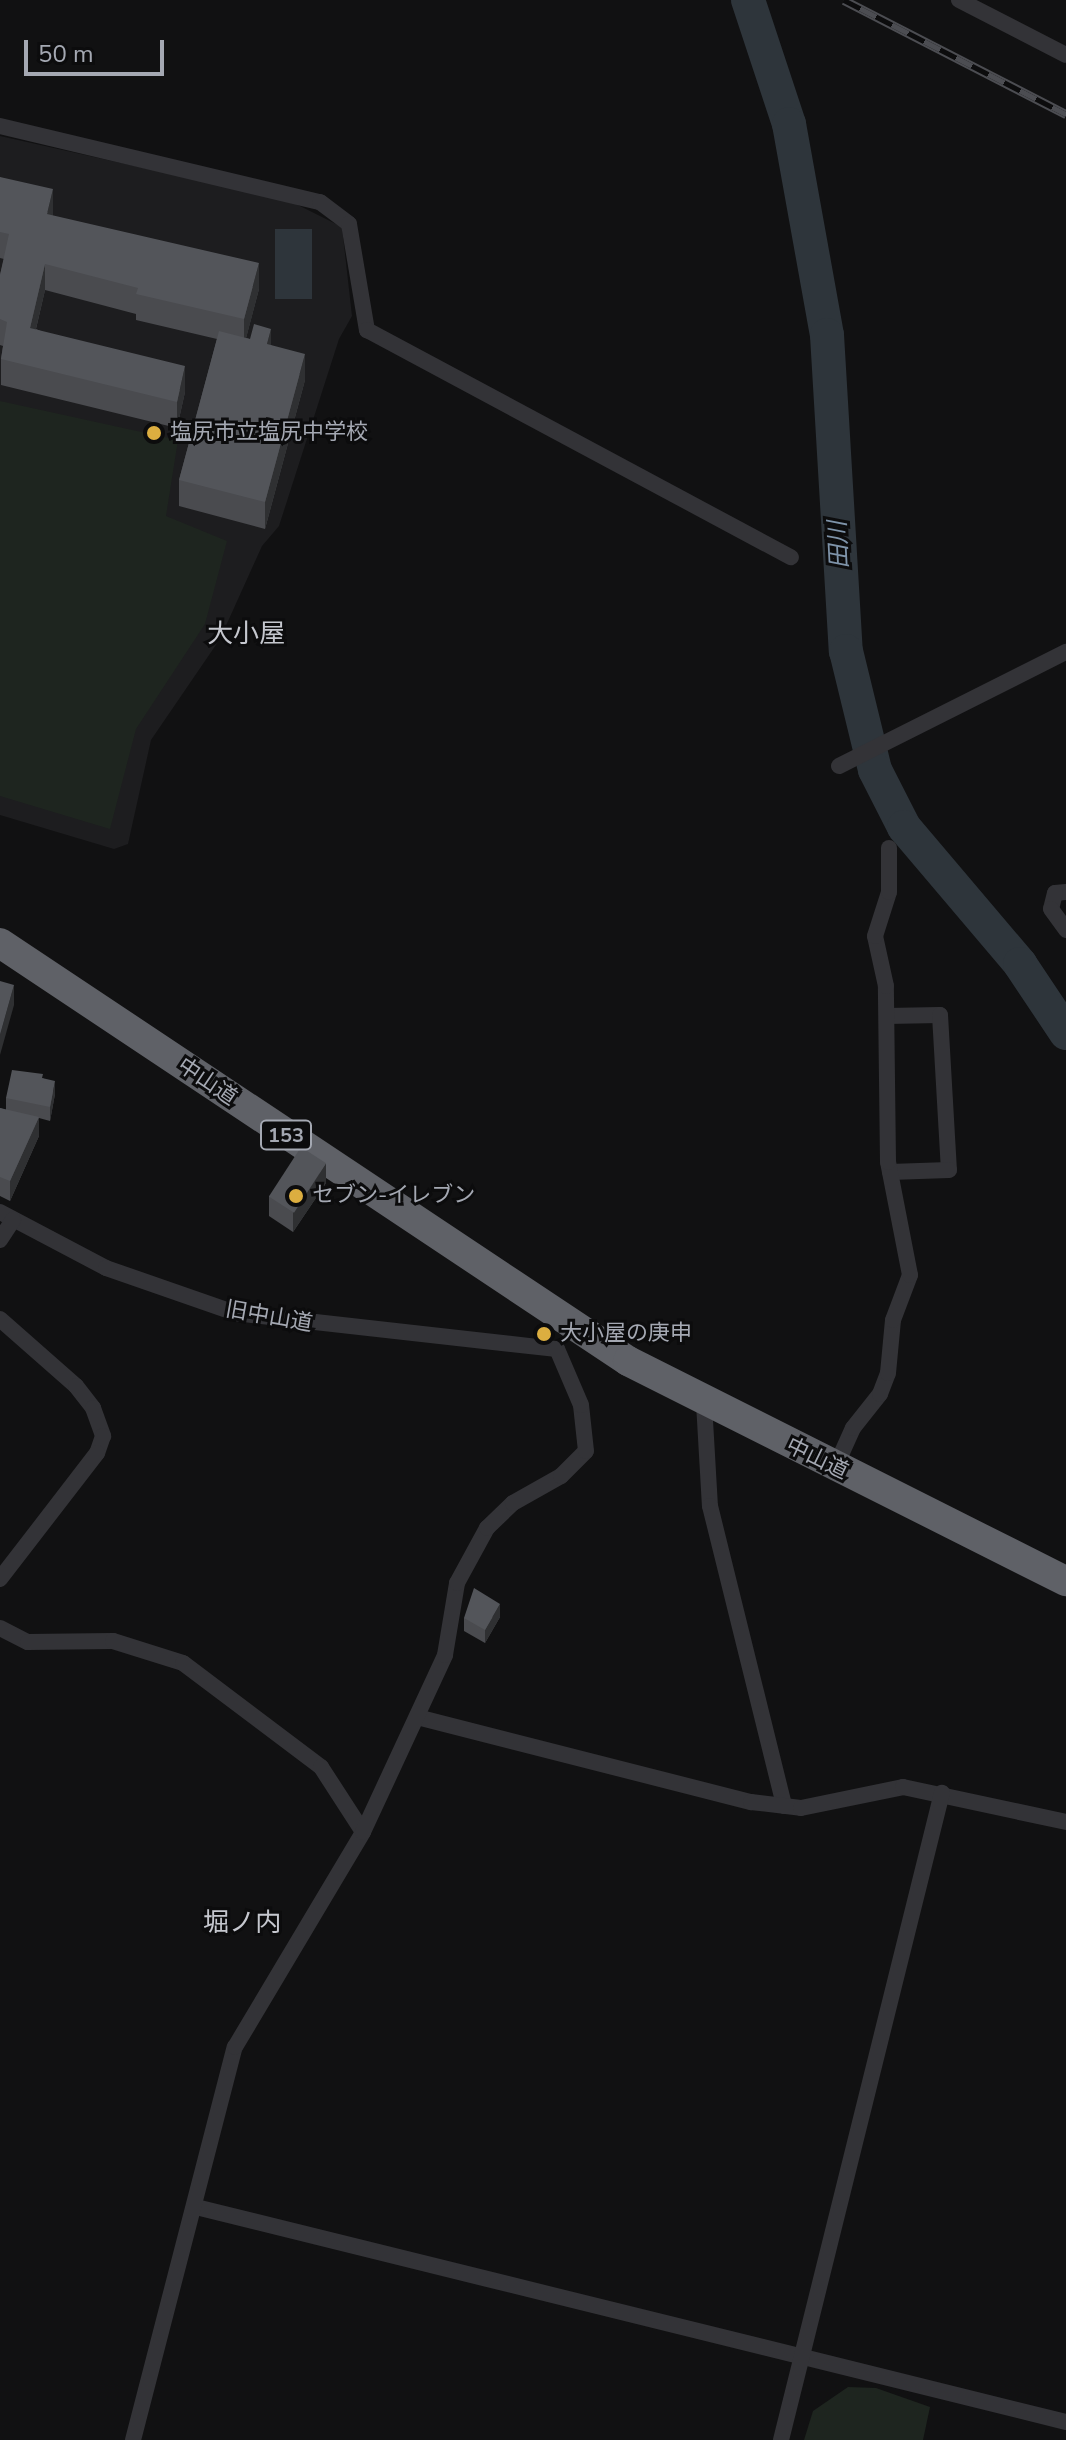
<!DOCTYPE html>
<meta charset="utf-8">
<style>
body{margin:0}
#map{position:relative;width:1066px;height:2440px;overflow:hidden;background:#111112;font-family:"Nunito Sans","Noto Sans JP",sans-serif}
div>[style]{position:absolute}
.built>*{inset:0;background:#1d1d1f}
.green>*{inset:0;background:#1e251f}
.water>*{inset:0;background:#2e353b;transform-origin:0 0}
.river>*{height:34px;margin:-17px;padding:0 17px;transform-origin:17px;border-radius:17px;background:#2e353b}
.street>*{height:16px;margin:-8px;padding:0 8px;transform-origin:8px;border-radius:8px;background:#333337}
.highway>*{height:30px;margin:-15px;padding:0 15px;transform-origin:15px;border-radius:15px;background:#5f6167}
.rail>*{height:9px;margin-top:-4.5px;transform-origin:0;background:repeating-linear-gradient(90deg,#0c0c0d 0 18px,#4c4d52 0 36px);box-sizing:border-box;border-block:2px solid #4c4d52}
.wall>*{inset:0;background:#4a4b4f}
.shaded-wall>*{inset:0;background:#2f3032}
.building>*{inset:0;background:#53555a;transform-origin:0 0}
.dots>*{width:22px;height:22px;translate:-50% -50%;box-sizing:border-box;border:4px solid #0c0c0d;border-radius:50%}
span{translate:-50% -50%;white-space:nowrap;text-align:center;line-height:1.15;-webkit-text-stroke:6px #0c0c0d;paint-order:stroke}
.shield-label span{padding:2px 6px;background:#0c0c0d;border:2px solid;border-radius:6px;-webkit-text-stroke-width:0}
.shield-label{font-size:20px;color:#a4a8b2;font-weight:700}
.poi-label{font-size:22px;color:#a4a8b2}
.left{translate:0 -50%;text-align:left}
.street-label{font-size:22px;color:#a4a8b2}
.water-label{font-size:24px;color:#7e93a9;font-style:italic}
.quarter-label{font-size:26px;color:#c5c7ce}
.scale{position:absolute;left:24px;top:40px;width:140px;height:36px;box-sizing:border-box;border:4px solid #a4a8b2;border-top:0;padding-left:10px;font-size:24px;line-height:28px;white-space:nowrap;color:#a4a8b2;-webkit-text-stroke:6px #0c0c0d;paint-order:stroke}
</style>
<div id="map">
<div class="built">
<div style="clip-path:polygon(0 136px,288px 200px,342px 227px,352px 316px,339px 339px,279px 526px,262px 546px,220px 639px,151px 740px,128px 844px,114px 849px,0 815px)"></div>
</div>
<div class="green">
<div style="clip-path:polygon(0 401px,178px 440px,166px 516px,227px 541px,205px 624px,136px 729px,110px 829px,0 796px)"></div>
<div style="clip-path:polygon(848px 2387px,876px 2388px,930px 2407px,923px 2440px,804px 2440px,813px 2411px)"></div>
</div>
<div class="water">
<div style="left:275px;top:229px;width:37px;height:70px"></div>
</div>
<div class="river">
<div style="left:748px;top:0;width:131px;rotate:71.7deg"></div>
<div style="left:789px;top:124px;width:214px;rotate:79.8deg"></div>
<div style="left:827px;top:335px;width:317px;rotate:86.6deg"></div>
<div style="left:846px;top:651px;width:122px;rotate:76.3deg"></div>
<div style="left:875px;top:770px;width:64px;rotate:63deg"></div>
<div style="left:904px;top:827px;width:180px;rotate:49.7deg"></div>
<div style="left:1020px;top:964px;width:83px;rotate:56.3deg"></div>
</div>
<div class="street">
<div style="left:959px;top:0;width:120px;rotate:27.2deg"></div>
<div style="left:0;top:126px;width:329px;rotate:13.4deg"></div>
<div style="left:320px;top:202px;width:36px;rotate:37deg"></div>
<div style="left:349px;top:224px;width:108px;rotate:80.4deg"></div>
<div style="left:367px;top:330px;width:481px;rotate:28.2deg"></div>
<div style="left:839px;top:766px;width:254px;rotate:-26.7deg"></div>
<div style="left:1066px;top:892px;width:11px;rotate:175deg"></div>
<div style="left:1055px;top:893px;width:16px;rotate:104deg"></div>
<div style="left:1051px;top:909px;width:26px;rotate:54deg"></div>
<div style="left:887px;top:1016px;width:53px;rotate:-1.1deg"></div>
<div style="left:940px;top:1015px;width:155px;rotate:86.7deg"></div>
<div style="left:949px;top:1170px;width:59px;rotate:178.1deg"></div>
<div style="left:0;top:1212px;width:120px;rotate:27.8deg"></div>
<div style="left:106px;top:1268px;width:137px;rotate:19.2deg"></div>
<div style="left:235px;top:1313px;width:324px;rotate:6.4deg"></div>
<div style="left:0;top:1240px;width:24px;rotate:-57deg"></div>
<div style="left:0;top:1319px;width:101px;rotate:41.4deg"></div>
<div style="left:76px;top:1386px;width:28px;rotate:52deg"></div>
<div style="left:93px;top:1408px;width:30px;rotate:70deg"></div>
<div style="left:103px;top:1436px;width:18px;rotate:109deg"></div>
<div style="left:97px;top:1453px;width:159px;rotate:127.6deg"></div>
<div style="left:704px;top:1403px;width:103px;rotate:86.7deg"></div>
<div style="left:710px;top:1506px;width:309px;rotate:76.1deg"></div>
<div style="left:835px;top:1468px;width:44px;rotate:-65.8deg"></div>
<div style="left:853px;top:1428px;width:43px;rotate:-51.5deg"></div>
<div style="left:880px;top:1394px;width:22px;rotate:-69deg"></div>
<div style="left:888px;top:1373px;width:53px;rotate:-84.6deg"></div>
<div style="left:893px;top:1320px;width:48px;rotate:-69.3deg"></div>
<div style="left:910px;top:1275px;width:115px;rotate:-101deg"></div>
<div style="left:888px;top:1162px;width:176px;rotate:-90.7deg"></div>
<div style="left:886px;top:986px;width:51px;rotate:-102.4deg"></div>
<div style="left:875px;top:936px;width:46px;rotate:-72.3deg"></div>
<div style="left:889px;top:892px;width:44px;rotate:-90deg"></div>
<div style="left:0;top:1628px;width:31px;rotate:27deg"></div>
<div style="left:28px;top:1642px;width:85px;rotate:-0.7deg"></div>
<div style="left:113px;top:1641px;width:73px;rotate:17.4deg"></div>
<div style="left:183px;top:1663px;width:173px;rotate:37deg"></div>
<div style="left:321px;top:1767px;width:77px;rotate:57.1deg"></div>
<div style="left:417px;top:1717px;width:345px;rotate:14.3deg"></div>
<div style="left:751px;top:1802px;width:50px;rotate:6.8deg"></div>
<div style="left:801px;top:1808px;width:104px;rotate:-11.6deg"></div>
<div style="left:903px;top:1787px;width:167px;rotate:12.1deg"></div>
<div style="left:196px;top:2207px;width:896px;rotate:13.88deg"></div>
<div style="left:133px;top:2440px;width:406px;rotate:-75.5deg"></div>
<div style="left:235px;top:2047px;width:250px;rotate:-59.2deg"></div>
<div style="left:363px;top:1832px;width:195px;rotate:-65.1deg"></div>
<div style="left:445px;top:1655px;width:73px;rotate:-80.5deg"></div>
<div style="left:457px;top:1583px;width:63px;rotate:-61.4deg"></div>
<div style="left:487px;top:1528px;width:36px;rotate:-44deg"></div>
<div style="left:513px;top:1503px;width:55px;rotate:-29.4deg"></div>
<div style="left:561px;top:1476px;width:35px;rotate:-45deg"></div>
<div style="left:586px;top:1451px;width:46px;rotate:-96.2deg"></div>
<div style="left:581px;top:1405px;width:61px;rotate:-113.2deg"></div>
<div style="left:781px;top:2440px;width:667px;rotate:-76.03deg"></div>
</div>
<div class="highway">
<div style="left:0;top:943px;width:754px;rotate:33.65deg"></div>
<div style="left:628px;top:1361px;width:490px;rotate:26.7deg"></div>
</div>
<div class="rail">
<div style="left:844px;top:0;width:250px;rotate:27.2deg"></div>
</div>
<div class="wall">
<div style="clip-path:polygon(0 177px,53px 216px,259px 289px,246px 338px,271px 345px,305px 380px,265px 529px,179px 506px,179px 480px,217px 339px,136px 320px,136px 314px,45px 290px,36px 329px,185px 392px,177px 428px,1px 385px,1px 359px,3px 346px,0 345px,0 275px,4px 259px,0 258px)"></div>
<div style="clip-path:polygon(43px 1078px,55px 1094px,50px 1121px,39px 1118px,39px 1136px,10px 1201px,0 1196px,0 1108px,6px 1110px,6px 1098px)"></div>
<div style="clip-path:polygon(326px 1183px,293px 1232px,269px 1216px,269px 1196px)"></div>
<div style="clip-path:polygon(500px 1617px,485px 1643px,464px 1631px,464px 1618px)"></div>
</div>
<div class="shaded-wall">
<div style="clip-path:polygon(53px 189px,53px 215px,47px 240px,47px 214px)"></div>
<div style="clip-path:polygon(259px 263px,259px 289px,244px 346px,244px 319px)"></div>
<div style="clip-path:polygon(45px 264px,45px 290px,30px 354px,30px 328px)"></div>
<div style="clip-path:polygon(271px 329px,271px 355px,267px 344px)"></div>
<div style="clip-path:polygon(305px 354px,305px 380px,265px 529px,265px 502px)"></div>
<div style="clip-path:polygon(185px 366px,185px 392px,177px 428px,177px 402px)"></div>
<div style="clip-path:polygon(14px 985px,14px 1005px,0 1055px,0 1035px)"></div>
<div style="clip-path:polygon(55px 1081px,55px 1094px,50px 1121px,50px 1107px)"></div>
<div style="clip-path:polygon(39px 1117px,39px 1136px,10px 1201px,10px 1181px)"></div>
<div style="clip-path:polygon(326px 1163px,326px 1183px,293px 1232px,293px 1212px)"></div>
<div style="clip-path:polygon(500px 1604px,500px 1617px,485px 1643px,485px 1630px)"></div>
</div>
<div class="building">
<div style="clip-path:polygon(0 177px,53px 189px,47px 214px,259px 263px,244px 319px,136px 294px,138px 288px,45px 264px,30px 328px,185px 366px,177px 402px,1px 359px,7px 322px,0 319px,0 275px,9px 234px,0 232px)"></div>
<div style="clip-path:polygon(254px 324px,271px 329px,267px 344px,305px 354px,265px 502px,179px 480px,219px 331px,250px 339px)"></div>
<div style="clip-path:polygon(0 981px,14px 985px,0 1035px)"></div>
<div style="clip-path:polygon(12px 1070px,43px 1074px,42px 1078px,55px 1081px,50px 1107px,6px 1098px)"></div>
<div style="clip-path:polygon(0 1108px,39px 1117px,10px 1181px,0 1177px)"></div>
<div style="left:301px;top:1147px;width:30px;height:59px;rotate:33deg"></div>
<div style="clip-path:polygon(474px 1588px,500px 1604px,485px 1630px,464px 1618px)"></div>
</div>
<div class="dots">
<div style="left:154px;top:433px;background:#dcae40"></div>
<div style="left:296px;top:1196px;background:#dcae40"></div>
<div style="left:544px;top:1334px;background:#dcae40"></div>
</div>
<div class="shield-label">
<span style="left:286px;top:1135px">153</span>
</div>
<div class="poi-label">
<span class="left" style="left:170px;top:433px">塩尻市立塩尻中学校</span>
<span class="left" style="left:312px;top:1196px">セブン-イレブン</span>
<span class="left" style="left:560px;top:1334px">大小屋の庚申</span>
</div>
<div class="street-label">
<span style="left:207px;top:1082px;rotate:34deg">中山道</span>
<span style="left:269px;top:1317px;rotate:10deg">旧中山道</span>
<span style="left:817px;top:1459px;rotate:26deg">中山道</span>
</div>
<div class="water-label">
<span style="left:839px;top:545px;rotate:-93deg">田川</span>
</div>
<div class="quarter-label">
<span style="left:246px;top:634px">大小屋</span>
<span style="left:242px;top:1923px">堀ノ内</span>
</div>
<div class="scale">50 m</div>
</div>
